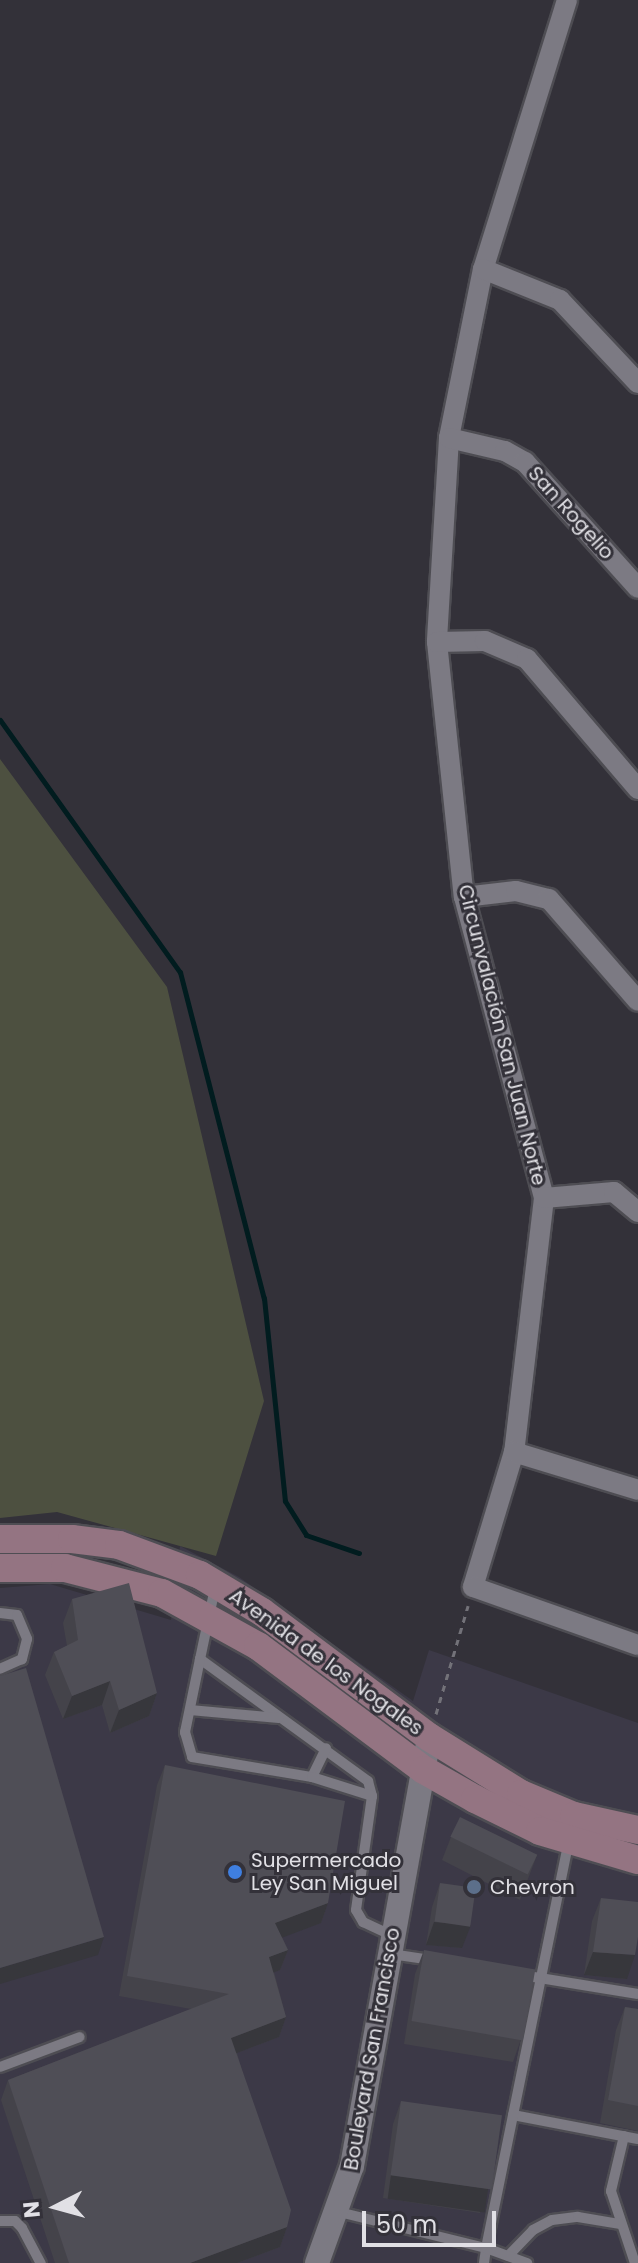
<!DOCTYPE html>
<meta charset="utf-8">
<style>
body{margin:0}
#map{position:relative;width:638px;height:2263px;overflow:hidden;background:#333139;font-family:Poppins,sans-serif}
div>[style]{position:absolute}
.built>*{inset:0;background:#3c3947}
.green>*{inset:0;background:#4d5040}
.stream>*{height:5px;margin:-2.5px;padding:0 2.5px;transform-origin:2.5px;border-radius:2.5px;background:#011c1f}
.path>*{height:3px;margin-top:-1.5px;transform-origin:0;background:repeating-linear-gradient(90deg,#737279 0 6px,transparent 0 12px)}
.roads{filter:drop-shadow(2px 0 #4e4d53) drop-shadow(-2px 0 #4e4d53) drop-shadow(0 2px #4e4d53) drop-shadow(0 -2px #4e4d53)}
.service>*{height:10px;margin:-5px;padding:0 5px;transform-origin:5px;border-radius:5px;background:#7c7a83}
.minor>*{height:20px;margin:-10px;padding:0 10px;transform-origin:10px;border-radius:10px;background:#7c7a83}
.tertiary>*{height:24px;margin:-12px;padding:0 12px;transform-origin:12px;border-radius:12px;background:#7c7a83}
.secondary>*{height:28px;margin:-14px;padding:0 14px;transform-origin:14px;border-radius:14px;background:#947482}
.wall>*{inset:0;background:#44434a}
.shaded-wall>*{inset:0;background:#37373c;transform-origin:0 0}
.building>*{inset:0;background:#4f4e56;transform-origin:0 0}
.dots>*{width:22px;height:22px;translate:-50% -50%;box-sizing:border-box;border:4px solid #333139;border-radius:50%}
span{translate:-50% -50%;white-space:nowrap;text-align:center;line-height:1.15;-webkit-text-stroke:6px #333139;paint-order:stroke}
.street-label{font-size:20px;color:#e1e0e5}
.poi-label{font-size:20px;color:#e1e0e5}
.left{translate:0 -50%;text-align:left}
.north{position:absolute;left:16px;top:2167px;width:80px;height:80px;-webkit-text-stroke:6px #333139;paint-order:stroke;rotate:264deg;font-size:22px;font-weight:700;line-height:32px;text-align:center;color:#e1e0e5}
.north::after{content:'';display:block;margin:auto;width:28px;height:36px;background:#e1e0e5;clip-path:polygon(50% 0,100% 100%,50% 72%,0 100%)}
.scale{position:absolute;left:362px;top:2211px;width:134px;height:36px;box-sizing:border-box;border:4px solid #e1e0e5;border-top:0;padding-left:10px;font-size:24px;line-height:28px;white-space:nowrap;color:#e1e0e5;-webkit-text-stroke:6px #333139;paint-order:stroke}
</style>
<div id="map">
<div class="built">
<div style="clip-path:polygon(180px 1546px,239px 1577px,413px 1701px,429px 1650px,638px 1723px,638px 2263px,0 2263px,0 1588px,50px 1584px,171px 1620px)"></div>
</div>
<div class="green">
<div style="clip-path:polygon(0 759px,167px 987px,264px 1401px,216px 1556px,57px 1512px,0 1518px)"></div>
</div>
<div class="stream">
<div style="left:0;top:720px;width:310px;rotate:54.5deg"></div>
<div style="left:180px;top:972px;width:337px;rotate:75.6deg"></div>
<div style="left:264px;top:1298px;width:204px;rotate:84.1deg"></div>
<div style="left:285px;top:1501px;width:40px;rotate:58deg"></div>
<div style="left:306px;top:1535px;width:56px;rotate:18.8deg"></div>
</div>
<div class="path">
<div style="left:436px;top:1714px;width:113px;rotate:-73.5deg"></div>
</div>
<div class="roads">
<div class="service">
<div style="left:215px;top:1588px;width:73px;rotate:101.9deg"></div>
<div style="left:200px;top:1659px;width:208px;rotate:36deg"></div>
<div style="left:368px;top:1781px;width:16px;rotate:75deg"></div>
<div style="left:372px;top:1796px;width:115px;rotate:98deg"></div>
<div style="left:356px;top:1910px;width:14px;rotate:60deg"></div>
<div style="left:363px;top:1922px;width:33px;rotate:25deg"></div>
<div style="left:0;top:1613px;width:17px;rotate:7deg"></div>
<div style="left:17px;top:1615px;width:26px;rotate:67deg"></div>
<div style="left:27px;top:1639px;width:21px;rotate:104deg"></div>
<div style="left:22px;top:1659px;width:24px;rotate:156deg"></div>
<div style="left:200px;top:1659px;width:75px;rotate:101.6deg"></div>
<div style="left:185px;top:1732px;width:26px;rotate:74deg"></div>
<div style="left:192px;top:1757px;width:122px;rotate:9.5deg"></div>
<div style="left:312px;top:1777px;width:32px;rotate:-64deg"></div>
<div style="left:190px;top:1710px;width:89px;rotate:5.1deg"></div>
<div style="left:312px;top:1777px;width:63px;rotate:17.6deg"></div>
<div style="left:391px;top:1954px;width:40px;rotate:8.5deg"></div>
<div style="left:534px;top:1977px;width:105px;rotate:9.3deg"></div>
<div style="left:0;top:2067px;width:85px;rotate:-20.6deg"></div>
<div style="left:513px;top:2115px;width:127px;rotate:10.9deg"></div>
<div style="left:624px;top:2136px;width:57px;rotate:103.3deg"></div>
<div style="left:611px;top:2191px;width:76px;rotate:71.6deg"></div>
<div style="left:339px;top:2212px;width:151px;rotate:13.8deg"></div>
<div style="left:486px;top:2248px;width:415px;rotate:-78.5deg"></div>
<div style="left:0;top:2221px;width:15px"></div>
<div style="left:15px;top:2221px;width:10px;rotate:45deg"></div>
<div style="left:22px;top:2228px;width:40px;rotate:62deg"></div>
<div style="left:508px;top:2256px;width:36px;rotate:-46deg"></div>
<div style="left:533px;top:2230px;width:21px;rotate:-28deg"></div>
<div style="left:552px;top:2220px;width:26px;rotate:-7deg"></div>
<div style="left:578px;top:2217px;width:43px;rotate:9.5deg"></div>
<div style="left:484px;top:2263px;width:15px;rotate:-82deg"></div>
<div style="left:486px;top:2248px;width:44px;rotate:20.1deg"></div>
</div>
<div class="minor">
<div style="left:567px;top:0;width:282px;rotate:107.3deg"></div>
<div style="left:483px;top:269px;width:172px;rotate:101.4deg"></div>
<div style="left:449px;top:438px;width:204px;rotate:93.4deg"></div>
<div style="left:437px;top:642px;width:256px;rotate:84deg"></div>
<div style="left:464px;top:897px;width:311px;rotate:75.1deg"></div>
<div style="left:544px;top:1198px;width:256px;rotate:96.7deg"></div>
<div style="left:514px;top:1452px;width:141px;rotate:106.9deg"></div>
<div style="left:473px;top:1587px;width:175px;rotate:19.4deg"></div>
<div style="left:483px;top:269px;width:83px;rotate:21.9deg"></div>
<div style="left:560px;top:300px;width:114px;rotate:46.8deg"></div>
<div style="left:449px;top:438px;width:57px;rotate:13.1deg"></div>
<div style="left:505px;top:451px;width:23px;rotate:29deg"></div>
<div style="left:525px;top:462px;width:169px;rotate:48.1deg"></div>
<div style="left:437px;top:642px;width:48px;rotate:-1.2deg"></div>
<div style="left:485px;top:641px;width:46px;rotate:23.2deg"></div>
<div style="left:527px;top:659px;width:171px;rotate:49.5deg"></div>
<div style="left:464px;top:897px;width:52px;rotate:-6.6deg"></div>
<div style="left:516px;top:891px;width:34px;rotate:14deg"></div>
<div style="left:549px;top:899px;width:135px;rotate:48.9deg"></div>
<div style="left:544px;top:1198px;width:70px;rotate:-4.9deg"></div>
<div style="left:614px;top:1192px;width:31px;rotate:40deg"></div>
<div style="left:514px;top:1452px;width:130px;rotate:17deg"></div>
</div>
<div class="tertiary">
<div style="left:317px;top:2263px;width:103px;rotate:-70.2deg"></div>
<div style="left:352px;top:2166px;width:436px;rotate:-79.8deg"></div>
</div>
<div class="secondary">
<div style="left:0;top:1539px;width:72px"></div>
<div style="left:72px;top:1539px;width:47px;rotate:7.3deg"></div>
<div style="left:119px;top:1545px;width:86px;rotate:20.3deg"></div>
<div style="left:200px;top:1575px;width:72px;rotate:30.8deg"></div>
<div style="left:262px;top:1612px;width:209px;rotate:36.8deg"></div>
<div style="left:429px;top:1737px;width:108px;rotate:31.8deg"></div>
<div style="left:521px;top:1794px;width:57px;rotate:22.5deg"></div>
<div style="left:574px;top:1816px;width:66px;rotate:12.3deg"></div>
<div style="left:0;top:1568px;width:65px"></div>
<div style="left:65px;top:1568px;width:100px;rotate:14.5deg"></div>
<div style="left:162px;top:1593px;width:110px;rotate:28.9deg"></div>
<div style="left:258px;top:1646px;width:207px;rotate:36.8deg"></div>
<div style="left:424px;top:1770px;width:59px;rotate:29.6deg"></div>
<div style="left:475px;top:1799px;width:72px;rotate:26.2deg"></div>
<div style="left:540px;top:1831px;width:102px;rotate:16.5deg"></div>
</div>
</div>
<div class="wall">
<div style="clip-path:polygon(72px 1599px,157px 1693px,149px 1716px,110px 1733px,102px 1705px,63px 1719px,45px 1675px,54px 1652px,67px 1646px,63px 1623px)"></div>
<div style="clip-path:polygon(165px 1765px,328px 1903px,321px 1923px,282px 1937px,288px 1950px,280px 1970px,274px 1972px,286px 2017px,279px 2037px,237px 2053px,287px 2227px,280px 2247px,237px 2263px,55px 2263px,1px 2100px,8px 2080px,191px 2009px,119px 1996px,157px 1785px)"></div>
<div style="clip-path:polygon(451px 1837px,537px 1855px,520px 1900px,442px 1860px)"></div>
<div style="clip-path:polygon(440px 1883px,462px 1948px,426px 1945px,432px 1907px)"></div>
<div style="clip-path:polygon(601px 1898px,627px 1979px,584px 1975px,592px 1921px)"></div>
<div style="clip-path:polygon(424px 1950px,521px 2039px,513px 2062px,404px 2044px,415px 1974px)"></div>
<div style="clip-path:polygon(625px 2007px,638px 2009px,638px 2131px,600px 2123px,616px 2030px)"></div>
<div style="clip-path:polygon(401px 2101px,488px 2189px,480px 2213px,383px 2198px,393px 2124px)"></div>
</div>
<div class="shaded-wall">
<div style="clip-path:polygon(110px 1681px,102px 1705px,63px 1719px,72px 1696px)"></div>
<div style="clip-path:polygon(157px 1693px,149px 1716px,110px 1733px,119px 1710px)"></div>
<div style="clip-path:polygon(328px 1903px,321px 1923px,268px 1943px,275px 1923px)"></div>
<div style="clip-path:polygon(434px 1922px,471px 1925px,462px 1948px,426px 1945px)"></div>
<div style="clip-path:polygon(104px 1937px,98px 1955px,0 1984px,0 1968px)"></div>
<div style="clip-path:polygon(288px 1950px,280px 1970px,262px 1977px,269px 1957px)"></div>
<div style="clip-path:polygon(593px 1952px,635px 1955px,627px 1979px,584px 1975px)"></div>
<div style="clip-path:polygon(286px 2017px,279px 2037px,224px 2058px,231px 2038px)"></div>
<div style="left:391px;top:2175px;width:98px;height:24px;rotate:8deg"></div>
<div style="clip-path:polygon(287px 2227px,280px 2247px,237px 2263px,190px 2263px)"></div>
</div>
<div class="building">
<div style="clip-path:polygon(129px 1583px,157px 1693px,119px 1710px,110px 1681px,72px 1696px,54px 1652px,78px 1640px,72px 1599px)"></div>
<div style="clip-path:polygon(26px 1668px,104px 1937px,0 1968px,0 1676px)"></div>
<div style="clip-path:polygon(165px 1765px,345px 1801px,328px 1903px,275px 1923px,288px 1950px,269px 1957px,286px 2017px,231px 2038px,291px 2210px,287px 2227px,190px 2263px,69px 2263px,8px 2080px,229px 1994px,127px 1976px)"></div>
<div style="left:460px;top:1817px;width:86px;height:22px;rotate:26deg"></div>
<div style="left:440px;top:1883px;width:36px;height:39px;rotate:8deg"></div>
<div style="clip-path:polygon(601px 1898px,638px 1902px,638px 1937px,635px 1955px,593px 1952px)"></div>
<div style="left:424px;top:1950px;width:113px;height:72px;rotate:10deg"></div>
<div style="clip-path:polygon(625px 2007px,638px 2009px,638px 2106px,608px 2100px)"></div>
<div style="left:401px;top:2101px;width:102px;height:75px;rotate:8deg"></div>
</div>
<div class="dots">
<div style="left:235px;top:1872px;background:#3f7fe0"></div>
<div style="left:474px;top:1887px;background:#5c6f8a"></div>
</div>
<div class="street-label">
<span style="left:571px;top:513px;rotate:48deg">San Rogelio</span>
<span style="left:502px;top:1035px;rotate:76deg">Circunvalación San Juan Norte</span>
<span style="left:326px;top:1662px;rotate:36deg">Avenida de los Nogales</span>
<span style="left:372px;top:2049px;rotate:-80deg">Boulevard San Francisco</span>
</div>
<div class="poi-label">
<span class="left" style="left:251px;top:1872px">Supermercado<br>Ley San Miguel</span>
<span class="left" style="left:490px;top:1887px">Chevron</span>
</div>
<div class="north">N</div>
<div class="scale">50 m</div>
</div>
